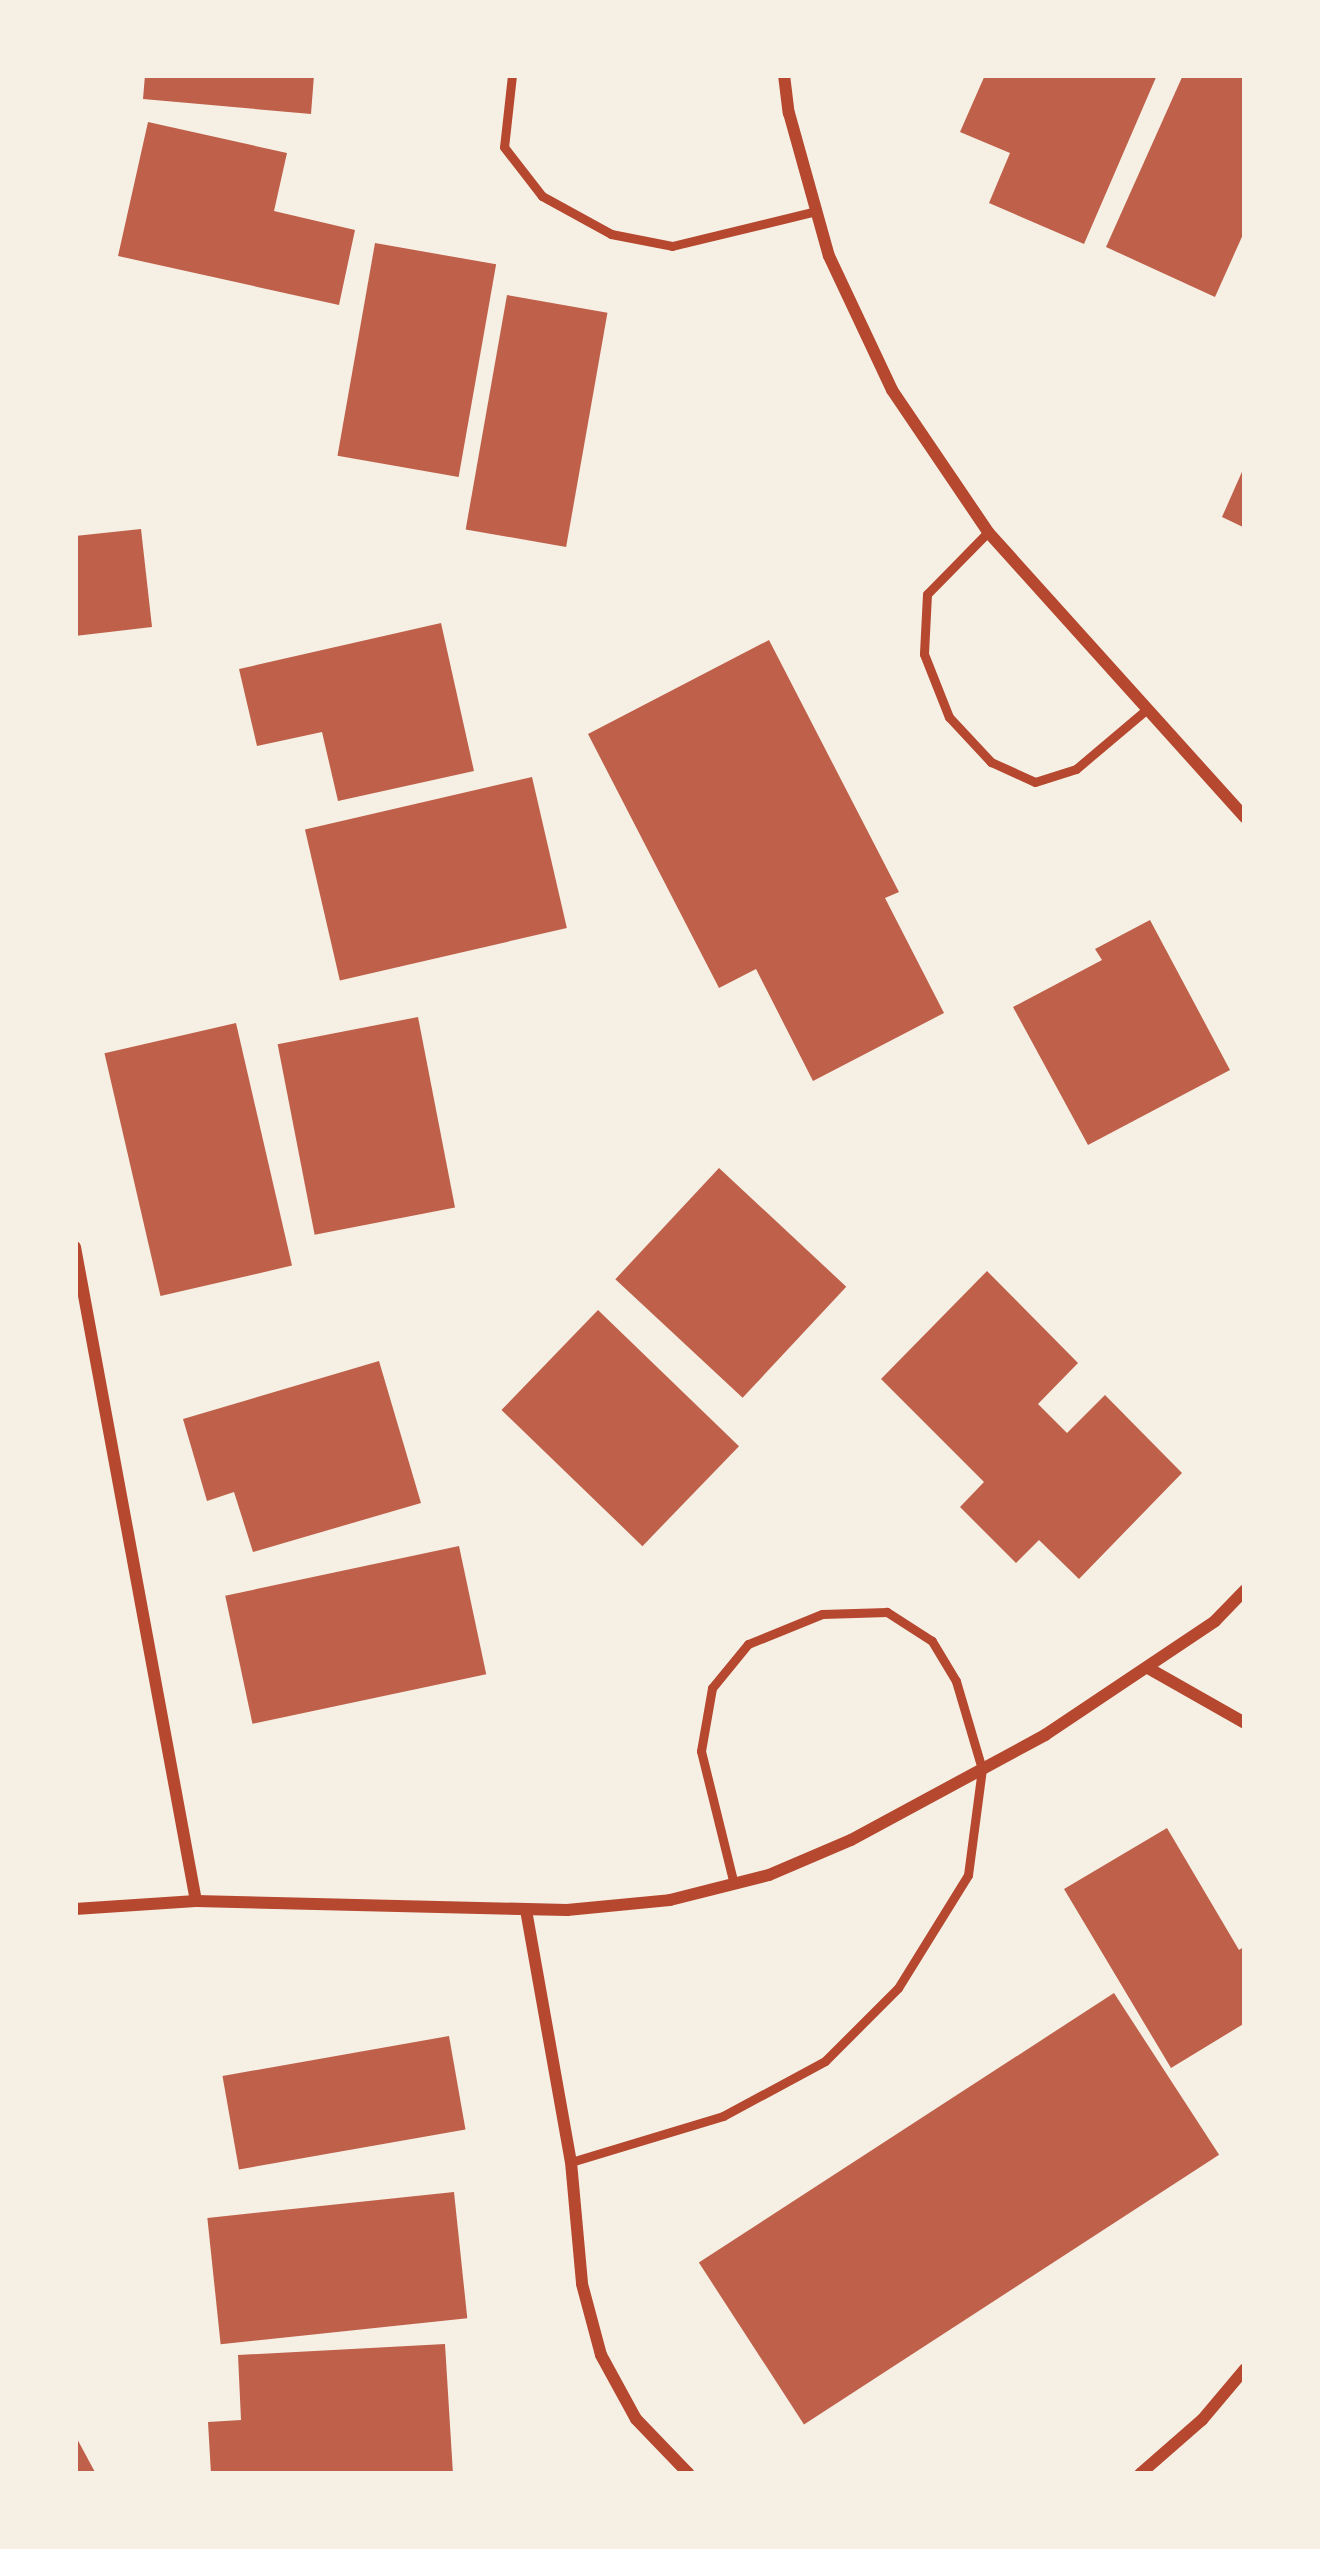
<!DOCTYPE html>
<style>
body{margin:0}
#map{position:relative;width:1320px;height:2549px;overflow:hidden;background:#f6efe4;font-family:Ubuntu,sans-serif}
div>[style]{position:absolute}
.building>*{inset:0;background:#bf614a;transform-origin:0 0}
.service>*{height:9px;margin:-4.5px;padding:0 4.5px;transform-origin:4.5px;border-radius:4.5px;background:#b5482f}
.minor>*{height:12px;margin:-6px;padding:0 6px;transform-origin:6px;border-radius:6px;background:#b5482f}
span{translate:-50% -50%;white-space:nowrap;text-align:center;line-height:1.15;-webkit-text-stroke:12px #f6efe4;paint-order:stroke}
.frame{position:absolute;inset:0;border:78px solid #f6efe4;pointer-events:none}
</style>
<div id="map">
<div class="building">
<div style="clip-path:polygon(145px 75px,314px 75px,311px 114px,143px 99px)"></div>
<div style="clip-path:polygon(985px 75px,1157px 75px,1084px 244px,989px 203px,1010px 153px,960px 132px)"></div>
<div style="clip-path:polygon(1183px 75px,1245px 75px,1245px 230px,1215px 297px,1106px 247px)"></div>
<div style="clip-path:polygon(148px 122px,287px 153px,274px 211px,355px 230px,339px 305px,118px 256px)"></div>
<div style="left:375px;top:243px;width:123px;height:216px;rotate:10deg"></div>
<div style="left:507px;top:295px;width:102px;height:238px;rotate:10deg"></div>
<div style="clip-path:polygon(1245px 465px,1245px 528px,1222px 517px)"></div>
<div style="clip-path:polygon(141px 529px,152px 627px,75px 636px,75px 536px)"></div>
<div style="clip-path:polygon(441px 623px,474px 771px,338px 801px,322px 732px,257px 746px,239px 669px)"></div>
<div style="clip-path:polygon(769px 640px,899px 892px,885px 898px,944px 1013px,813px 1081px,756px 969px,719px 988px,588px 734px)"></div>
<div style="left:532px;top:777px;width:155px;height:233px;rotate:77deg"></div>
<div style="clip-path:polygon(1150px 920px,1230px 1070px,1088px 1145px,1013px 1007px,1102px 960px,1095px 949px)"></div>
<div style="left:418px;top:1017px;width:194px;height:143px;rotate:79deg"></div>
<div style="left:236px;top:1023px;width:249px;height:135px;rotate:77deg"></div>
<div style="left:719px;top:1168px;width:174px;height:152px;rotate:43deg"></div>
<div style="clip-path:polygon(987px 1271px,1078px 1363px,1038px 1404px,1067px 1433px,1105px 1395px,1182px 1473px,1079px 1579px,1039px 1540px,1016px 1563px,960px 1507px,984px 1482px,881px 1379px)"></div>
<div style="left:598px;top:1310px;width:196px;height:139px;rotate:44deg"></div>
<div style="clip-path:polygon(379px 1361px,421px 1503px,253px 1552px,234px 1492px,207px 1501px,183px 1419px)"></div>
<div style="left:459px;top:1546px;width:131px;height:239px;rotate:78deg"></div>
<div style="clip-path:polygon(1167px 1828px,1239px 1950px,1245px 1946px,1245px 2023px,1171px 2068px,1064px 1889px)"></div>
<div style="left:1114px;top:1993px;width:193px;height:495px;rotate:57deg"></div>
<div style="left:449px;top:2036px;width:95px;height:230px;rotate:80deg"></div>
<div style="left:454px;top:2192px;width:127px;height:248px;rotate:84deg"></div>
<div style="clip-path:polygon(445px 2344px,453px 2474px,211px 2474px,208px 2422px,241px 2420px,238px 2355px)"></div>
<div style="clip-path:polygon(75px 2435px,96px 2474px,75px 2474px)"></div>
</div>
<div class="service">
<div style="left:512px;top:75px;width:72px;rotate:96.3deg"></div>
<div style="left:504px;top:147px;width:62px;rotate:52.2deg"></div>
<div style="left:542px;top:196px;width:79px;rotate:28.8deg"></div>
<div style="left:611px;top:234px;width:62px;rotate:11.1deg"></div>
<div style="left:672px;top:246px;width:149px;rotate:-13.6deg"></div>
<div style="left:988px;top:532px;width:87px;rotate:134.5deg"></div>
<div style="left:927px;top:594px;width:60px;rotate:92.9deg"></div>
<div style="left:924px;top:654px;width:68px;rotate:68.4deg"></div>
<div style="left:949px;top:717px;width:62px;rotate:47deg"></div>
<div style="left:991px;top:762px;width:48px;rotate:24.4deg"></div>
<div style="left:1035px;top:782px;width:43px;rotate:-17.6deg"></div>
<div style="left:1076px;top:769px;width:93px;rotate:-40.2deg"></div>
<div style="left:571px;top:2162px;width:159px;rotate:-16.8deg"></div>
<div style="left:723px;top:2116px;width:116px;rotate:-28.3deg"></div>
<div style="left:825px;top:2061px;width:103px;rotate:-45deg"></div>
<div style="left:898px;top:1988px;width:133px;rotate:-58.2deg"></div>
<div style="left:968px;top:1875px;width:107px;rotate:-82.5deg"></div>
<div style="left:982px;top:1769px;width:92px;rotate:-106.5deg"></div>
<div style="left:956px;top:1681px;width:47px;rotate:-121deg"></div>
<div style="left:932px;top:1641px;width:54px;rotate:-147.2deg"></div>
<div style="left:887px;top:1612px;width:65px;rotate:178.2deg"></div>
<div style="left:822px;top:1614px;width:80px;rotate:157.9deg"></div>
<div style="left:748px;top:1644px;width:57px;rotate:129.3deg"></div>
<div style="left:712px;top:1688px;width:64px;rotate:99.9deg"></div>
<div style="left:701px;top:1751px;width:137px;rotate:76.1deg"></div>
</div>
<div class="minor">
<div style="left:784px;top:75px;width:38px;rotate:83deg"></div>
<div style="left:789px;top:113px;width:148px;rotate:74.4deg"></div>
<div style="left:829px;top:256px;width:148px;rotate:64.8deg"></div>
<div style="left:892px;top:390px;width:171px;rotate:55.9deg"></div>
<div style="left:988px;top:532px;width:384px;rotate:48deg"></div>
<div style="left:75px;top:1247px;width:665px;rotate:79.52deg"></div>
<div style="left:1148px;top:1668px;width:112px;rotate:29.6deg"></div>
<div style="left:75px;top:1909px;width:121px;rotate:-3.8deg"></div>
<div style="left:196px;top:1901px;width:371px;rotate:1.4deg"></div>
<div style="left:567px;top:1910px;width:103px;rotate:-5.5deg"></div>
<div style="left:670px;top:1900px;width:102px;rotate:-14.2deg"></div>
<div style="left:769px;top:1875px;width:89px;rotate:-23.1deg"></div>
<div style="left:851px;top:1840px;width:221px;rotate:-28.4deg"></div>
<div style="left:1045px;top:1735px;width:205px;rotate:-33.8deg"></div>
<div style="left:1215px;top:1621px;width:43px;rotate:-45.9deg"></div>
<div style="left:526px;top:1910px;width:256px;rotate:79.9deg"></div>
<div style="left:571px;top:2162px;width:122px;rotate:84.8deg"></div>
<div style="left:582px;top:2284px;width:73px;rotate:75deg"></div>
<div style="left:601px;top:2355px;width:73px;rotate:61.3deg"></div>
<div style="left:636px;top:2419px;width:76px;rotate:46.1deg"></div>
<div style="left:1140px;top:2474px;width:82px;rotate:-41.1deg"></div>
<div style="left:1202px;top:2420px;width:67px;rotate:-49.9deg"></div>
</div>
<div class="frame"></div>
</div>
